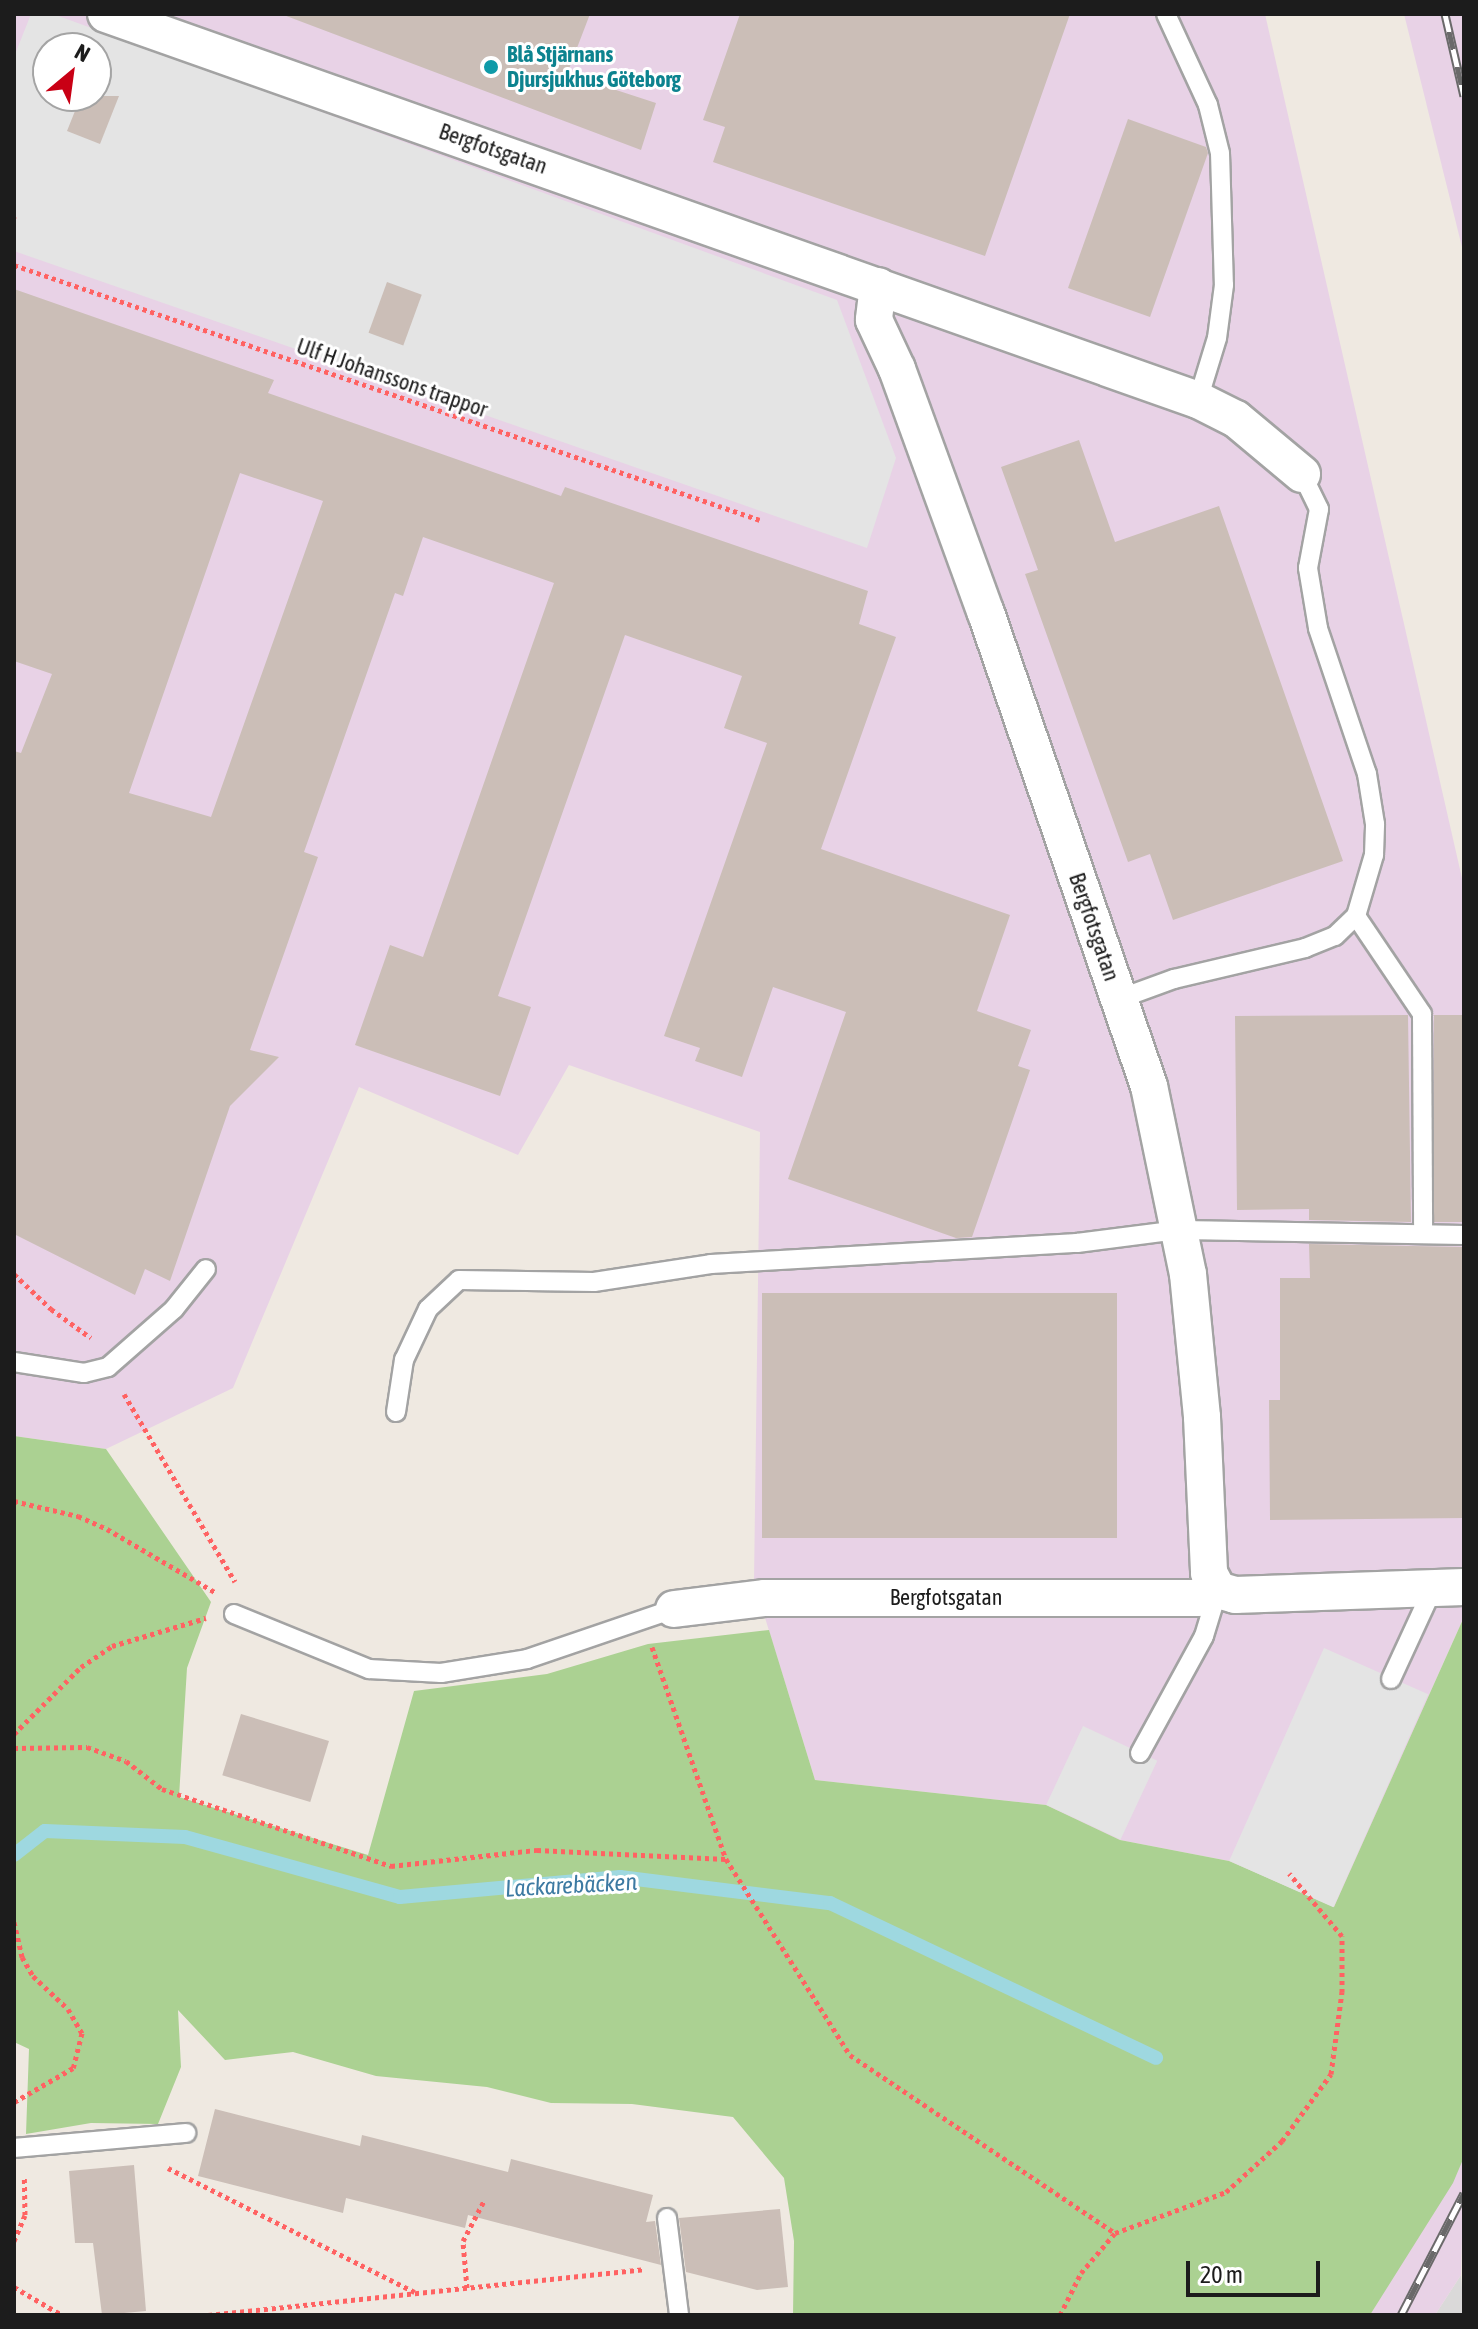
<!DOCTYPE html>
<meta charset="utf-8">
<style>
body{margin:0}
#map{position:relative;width:1478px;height:2329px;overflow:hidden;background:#efe9e1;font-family:"Asap Condensed",sans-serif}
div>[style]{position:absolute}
.residential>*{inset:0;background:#dad9d9}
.industrial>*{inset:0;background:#e8d2e6}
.forest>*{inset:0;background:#abd192}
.parking>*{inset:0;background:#e4e4e4;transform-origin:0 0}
.stream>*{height:14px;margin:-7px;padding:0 7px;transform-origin:7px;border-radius:7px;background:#9ed8e0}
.building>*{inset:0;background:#cbbeb7;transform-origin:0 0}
.path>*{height:5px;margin-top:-2.5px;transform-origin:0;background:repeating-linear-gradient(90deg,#ff6262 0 4px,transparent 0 8px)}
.roads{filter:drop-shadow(2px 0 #a3a3a3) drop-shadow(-2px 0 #a3a3a3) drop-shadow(0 2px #a3a3a3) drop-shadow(0 -2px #a3a3a3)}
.service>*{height:18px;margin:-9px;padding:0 9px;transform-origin:9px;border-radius:9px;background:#fff}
.minor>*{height:36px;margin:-18px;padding:0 18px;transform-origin:18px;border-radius:18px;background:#fff}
.rail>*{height:9px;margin-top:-4.5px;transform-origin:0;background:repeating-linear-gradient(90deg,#fff 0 18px,#6a6a6a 0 36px);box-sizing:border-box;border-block:2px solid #6a6a6a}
.dots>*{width:22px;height:22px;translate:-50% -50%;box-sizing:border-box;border:4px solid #fff;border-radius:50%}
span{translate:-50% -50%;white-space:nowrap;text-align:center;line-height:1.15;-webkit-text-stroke:6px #fff;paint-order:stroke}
.culture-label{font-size:22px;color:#0d838f;font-weight:700}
.left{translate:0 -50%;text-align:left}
.street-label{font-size:22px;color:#1c1c1c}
.water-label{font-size:24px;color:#3d7aa2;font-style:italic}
.frame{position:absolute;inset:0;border:16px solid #1c1c1c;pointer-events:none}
.north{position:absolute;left:32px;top:32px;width:80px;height:80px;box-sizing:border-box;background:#fff;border:2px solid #a4a4a4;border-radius:50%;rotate:29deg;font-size:22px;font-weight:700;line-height:32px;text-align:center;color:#1c1c1c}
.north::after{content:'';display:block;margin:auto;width:28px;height:36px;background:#c90015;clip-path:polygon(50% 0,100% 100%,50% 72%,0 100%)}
.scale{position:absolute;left:1186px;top:2261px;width:134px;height:36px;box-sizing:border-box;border:4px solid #1c1c1c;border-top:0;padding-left:10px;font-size:24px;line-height:28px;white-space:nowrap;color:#1c1c1c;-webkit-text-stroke:6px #fff;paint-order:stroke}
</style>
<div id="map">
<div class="residential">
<div style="clip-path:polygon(1461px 2275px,1464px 2315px,1435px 2315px)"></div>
</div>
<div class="industrial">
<div style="clip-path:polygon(evenodd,14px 14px,1265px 14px,1464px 887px,1464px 1617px,1334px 1907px,1229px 1861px,1120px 1840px,1046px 1805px,815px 1780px,754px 1582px,760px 1132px,569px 1065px,518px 1155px,359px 1087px,233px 1388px,106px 1449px,14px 1436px,14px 14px,48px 48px,96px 48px,96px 96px,48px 96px,48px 48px)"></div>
<div style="clip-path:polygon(1404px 14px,1464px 14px,1464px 255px)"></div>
<div style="clip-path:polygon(1464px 2157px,1461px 2275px,1435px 2315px,1370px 2315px)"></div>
</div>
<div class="forest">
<div style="clip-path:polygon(14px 1436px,106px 1449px,211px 1602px,187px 1668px,179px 1797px,368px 1855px,414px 1691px,547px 1674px,648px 1644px,769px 1630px,815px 1780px,1046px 1805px,1120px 1840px,1229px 1861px,1334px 1907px,1464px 1617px,1464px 2157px,1453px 2183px,1370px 2315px,793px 2315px,794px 2241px,784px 2178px,733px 2117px,632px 2104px,551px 2103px,487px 2087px,376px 2076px,293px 2052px,225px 2060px,178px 2010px,181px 2067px,158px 2124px,91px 2123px,26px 2134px,29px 2049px,14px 2042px)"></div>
</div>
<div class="parking">
<div style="clip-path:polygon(evenodd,31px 14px,53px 14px,837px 300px,896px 458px,867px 548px,14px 251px,14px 57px,31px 14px,48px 48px,96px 48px,96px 96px,48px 96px,48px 48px)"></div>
<div style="left:1324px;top:1648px;width:114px;height:233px;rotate:24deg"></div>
<div style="left:1083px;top:1726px;width:82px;height:87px;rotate:25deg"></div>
</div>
<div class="stream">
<div style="left:14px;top:1855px;width:39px;rotate:-38deg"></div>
<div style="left:45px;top:1831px;width:140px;rotate:2.5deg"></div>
<div style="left:185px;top:1837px;width:223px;rotate:15.6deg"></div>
<div style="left:400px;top:1897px;width:221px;rotate:-5.2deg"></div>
<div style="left:620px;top:1877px;width:212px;rotate:7.1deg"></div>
<div style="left:830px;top:1903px;width:361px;rotate:25.4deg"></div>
</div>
<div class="building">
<div style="clip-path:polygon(281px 14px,590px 14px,567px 74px,656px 103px,641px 150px)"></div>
<div style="clip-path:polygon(740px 14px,1070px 14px,985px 256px,713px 162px,725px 127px,703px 120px)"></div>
<div style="clip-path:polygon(81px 96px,119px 96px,100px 144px,67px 131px)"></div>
<div style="clip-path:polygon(1128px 119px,1206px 147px,1208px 153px,1150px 317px,1068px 288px)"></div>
<div style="left:387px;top:282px;width:37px;height:54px;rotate:20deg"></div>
<div style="clip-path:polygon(evenodd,14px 289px,274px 380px,268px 393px,561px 496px,565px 487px,868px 591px,859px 624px,896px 637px,821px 849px,1010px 915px,977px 1011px,1031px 1030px,1018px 1066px,1030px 1070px,972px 1237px,956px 1238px,788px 1179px,846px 1012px,773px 987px,742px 1077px,695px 1061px,700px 1048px,664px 1036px,767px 743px,724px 728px,742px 676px,625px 635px,498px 996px,531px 1007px,500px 1096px,355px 1045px,390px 945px,423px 957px,554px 583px,423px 537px,403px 596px,395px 593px,304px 852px,318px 857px,250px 1050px,279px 1057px,230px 1106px,170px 1281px,145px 1269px,135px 1295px,14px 1234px,14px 751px,21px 753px,52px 674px,14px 661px,14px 289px,240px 473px,323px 501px,211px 817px,129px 793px,240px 473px)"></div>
<div style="clip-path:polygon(1079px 440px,1115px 542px,1219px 506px,1343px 861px,1173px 920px,1150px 854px,1128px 862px,1025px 574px,1038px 570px,1001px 467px)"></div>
<div style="clip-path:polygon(1408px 1015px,1411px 1222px,1309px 1220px,1309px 1209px,1237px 1210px,1235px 1016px)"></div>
<div style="left:1434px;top:1015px;width:30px;height:207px"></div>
<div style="clip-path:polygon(1309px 1244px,1464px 1247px,1464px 1518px,1270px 1520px,1269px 1400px,1280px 1400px,1280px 1278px,1310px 1278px)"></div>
<div style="left:1117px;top:1293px;width:245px;height:355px;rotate:90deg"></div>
<div style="left:241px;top:1714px;width:92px;height:64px;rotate:17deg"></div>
<div style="clip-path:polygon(215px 2109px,360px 2146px,362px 2135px,508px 2172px,511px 2159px,653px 2195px,646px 2222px,655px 2221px,661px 2265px,468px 2215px,465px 2228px,346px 2198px,343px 2213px,198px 2176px)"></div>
<div style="clip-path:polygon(134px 2165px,146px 2311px,102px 2315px,93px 2243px,75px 2243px,69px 2171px)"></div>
<div style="clip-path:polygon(780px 2209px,788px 2287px,757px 2290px,686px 2272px,679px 2218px)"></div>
</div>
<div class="path">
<div style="left:14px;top:217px;width:1px;rotate:90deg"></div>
<div style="left:14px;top:265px;width:788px;rotate:18.87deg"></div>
<div style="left:14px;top:1274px;width:51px;rotate:43.4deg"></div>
<div style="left:51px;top:1309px;width:49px;rotate:35.9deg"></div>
<div style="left:124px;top:1394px;width:218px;rotate:59.4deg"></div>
<div style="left:14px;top:1501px;width:66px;rotate:13.2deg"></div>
<div style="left:78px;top:1516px;width:32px;rotate:24deg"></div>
<div style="left:107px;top:1529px;width:125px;rotate:30.3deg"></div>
<div style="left:652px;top:1647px;width:225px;rotate:70.8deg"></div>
<div style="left:726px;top:1859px;width:232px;rotate:57.7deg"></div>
<div style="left:850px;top:2055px;width:319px;rotate:33.9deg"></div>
<div style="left:14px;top:1734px;width:95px;rotate:-45deg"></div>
<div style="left:81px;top:1667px;width:37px;rotate:-34deg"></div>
<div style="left:112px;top:1646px;width:98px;rotate:-16.6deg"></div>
<div style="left:14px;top:1748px;width:73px;rotate:-0.8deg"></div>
<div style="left:87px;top:1747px;width:41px;rotate:19.7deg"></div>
<div style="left:126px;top:1761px;width:46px;rotate:37.9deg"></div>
<div style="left:162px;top:1789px;width:242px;rotate:18.6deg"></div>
<div style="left:391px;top:1866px;width:147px;rotate:-6.3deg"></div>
<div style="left:537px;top:1850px;width:189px;rotate:2.7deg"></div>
<div style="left:14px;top:1922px;width:36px;rotate:77deg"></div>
<div style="left:22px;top:1957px;width:22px;rotate:60deg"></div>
<div style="left:33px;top:1976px;width:48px;rotate:43.3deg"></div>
<div style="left:68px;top:2009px;width:28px;rotate:60deg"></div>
<div style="left:82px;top:2033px;width:36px;rotate:104deg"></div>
<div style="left:73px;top:2068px;width:68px;rotate:150deg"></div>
<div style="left:168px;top:2168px;width:276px;rotate:26.7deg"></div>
<div style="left:14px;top:2241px;width:28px;rotate:-67deg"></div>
<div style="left:25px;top:2215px;width:39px;rotate:-91deg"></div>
<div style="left:14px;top:2287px;width:56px;rotate:30.3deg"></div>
<div style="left:467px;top:2288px;width:47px;rotate:-94.9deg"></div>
<div style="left:463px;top:2241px;width:47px;rotate:-62.4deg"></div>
<div style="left:208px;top:2315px;width:438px;rotate:-6deg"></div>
<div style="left:1060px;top:2315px;width:47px;rotate:-63.4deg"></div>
<div style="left:1081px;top:2273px;width:52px;rotate:-49.6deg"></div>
<div style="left:1115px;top:2233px;width:118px;rotate:-20.3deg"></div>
<div style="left:1226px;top:2192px;width:76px;rotate:-42.3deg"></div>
<div style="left:1282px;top:2141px;width:83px;rotate:-53.8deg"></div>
<div style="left:1331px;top:2074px;width:83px;rotate:-82.4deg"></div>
<div style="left:1342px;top:1992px;width:56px;rotate:-90deg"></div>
<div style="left:1342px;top:1936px;width:82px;rotate:-130.1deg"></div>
</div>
<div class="roads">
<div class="service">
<div style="left:1166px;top:14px;width:100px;rotate:65.2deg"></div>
<div style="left:1208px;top:105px;width:49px;rotate:76deg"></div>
<div style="left:1220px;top:153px;width:132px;rotate:88.3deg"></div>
<div style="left:1224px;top:285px;width:53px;rotate:97.5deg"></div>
<div style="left:1217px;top:338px;width:65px;rotate:107deg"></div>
<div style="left:1356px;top:916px;width:118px;rotate:56deg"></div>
<div style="left:1422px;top:1014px;width:220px;rotate:89.7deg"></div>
<div style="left:1119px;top:999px;width:59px;rotate:-20deg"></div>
<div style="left:1174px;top:979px;width:135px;rotate:-13.3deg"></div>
<div style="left:1305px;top:948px;width:32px;rotate:-22deg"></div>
<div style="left:1335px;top:936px;width:29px;rotate:-44deg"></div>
<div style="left:1356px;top:916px;width:64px;rotate:-73.6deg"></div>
<div style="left:1374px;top:855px;width:31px;rotate:-88deg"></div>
<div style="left:1375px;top:824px;width:51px;rotate:-99.1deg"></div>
<div style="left:1367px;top:774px;width:154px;rotate:-108.6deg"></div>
<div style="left:1318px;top:628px;width:61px;rotate:-99.5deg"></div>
<div style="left:1308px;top:568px;width:60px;rotate:-79.4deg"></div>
<div style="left:1319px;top:509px;width:39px;rotate:-116deg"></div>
<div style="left:14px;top:1362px;width:71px;rotate:8.9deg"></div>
<div style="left:84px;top:1373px;width:25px;rotate:-14deg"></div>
<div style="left:108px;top:1367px;width:88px;rotate:-41.3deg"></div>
<div style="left:174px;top:1309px;width:51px;rotate:-51.3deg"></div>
<div style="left:396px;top:1412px;width:53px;rotate:-81.3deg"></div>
<div style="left:404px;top:1360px;width:56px;rotate:-64.8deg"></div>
<div style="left:428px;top:1309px;width:42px;rotate:-43.1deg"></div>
<div style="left:459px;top:1280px;width:135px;rotate:0.8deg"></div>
<div style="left:594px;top:1282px;width:118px;rotate:-8.7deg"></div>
<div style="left:711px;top:1264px;width:367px;rotate:-3.3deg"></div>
<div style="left:1077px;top:1243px;width:103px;rotate:-7.3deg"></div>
<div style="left:1179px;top:1230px;width:285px;rotate:1deg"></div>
<div style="left:234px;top:1614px;width:146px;rotate:22.2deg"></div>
<div style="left:369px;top:1669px;width:72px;rotate:3.2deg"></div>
<div style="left:441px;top:1673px;width:87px;rotate:-9.2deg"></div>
<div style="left:527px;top:1659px;width:155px;rotate:-18.8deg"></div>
<div style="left:1391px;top:1679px;width:102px;rotate:-65.2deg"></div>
<div style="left:1140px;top:1753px;width:133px;rotate:-61.3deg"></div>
<div style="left:1204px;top:1636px;width:48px;rotate:-73.1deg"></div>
<div style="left:14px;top:2148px;width:173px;rotate:-5deg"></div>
<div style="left:667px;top:2218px;width:98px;rotate:82.9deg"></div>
</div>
<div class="minor">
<div style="left:106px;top:14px;width:1158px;rotate:19.47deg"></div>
<div style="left:1198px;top:400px;width:42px;rotate:26.6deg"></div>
<div style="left:1236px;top:419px;width:86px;rotate:39.8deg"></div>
<div style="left:878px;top:286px;width:34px;rotate:97deg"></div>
<div style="left:874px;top:320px;width:54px;rotate:64.9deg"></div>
<div style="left:897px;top:369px;width:260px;rotate:70deg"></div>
<div style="left:986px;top:613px;width:500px;rotate:70.99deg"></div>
<div style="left:1149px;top:1086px;width:192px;rotate:78.3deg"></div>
<div style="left:1188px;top:1274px;width:144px;rotate:84.4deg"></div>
<div style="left:1202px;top:1417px;width:156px;rotate:87.4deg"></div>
<div style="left:1209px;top:1573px;width:19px;rotate:62deg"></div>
<div style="left:674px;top:1609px;width:92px;rotate:-6.9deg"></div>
<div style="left:765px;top:1598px;width:432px"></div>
<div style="left:1197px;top:1598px;width:22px;rotate:-21deg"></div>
<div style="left:1218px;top:1590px;width:18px;rotate:16deg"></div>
<div style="left:1235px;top:1595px;width:229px;rotate:-2deg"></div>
</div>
</div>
<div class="rail">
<div style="left:1445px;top:14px;width:84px;rotate:77deg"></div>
<div style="left:1401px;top:2315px;width:137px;rotate:-62.7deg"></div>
</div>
<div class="dots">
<div style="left:491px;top:67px;background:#0f9aa8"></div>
</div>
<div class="culture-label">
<span class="left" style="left:507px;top:67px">Blå Stjärnans<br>Djursjukhus Göteborg</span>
</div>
<div class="street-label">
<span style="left:493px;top:149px;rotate:19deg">Bergfotsgatan</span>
<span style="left:392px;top:378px;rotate:19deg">Ulf H Johanssons trappor</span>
<span style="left:1094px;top:927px;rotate:71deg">Bergfotsgatan</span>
<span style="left:946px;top:1598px">Bergfotsgatan</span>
</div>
<div class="water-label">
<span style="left:571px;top:1885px;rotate:-3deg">Lackarebäcken</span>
</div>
<div class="frame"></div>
<div class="north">N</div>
<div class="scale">20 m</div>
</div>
